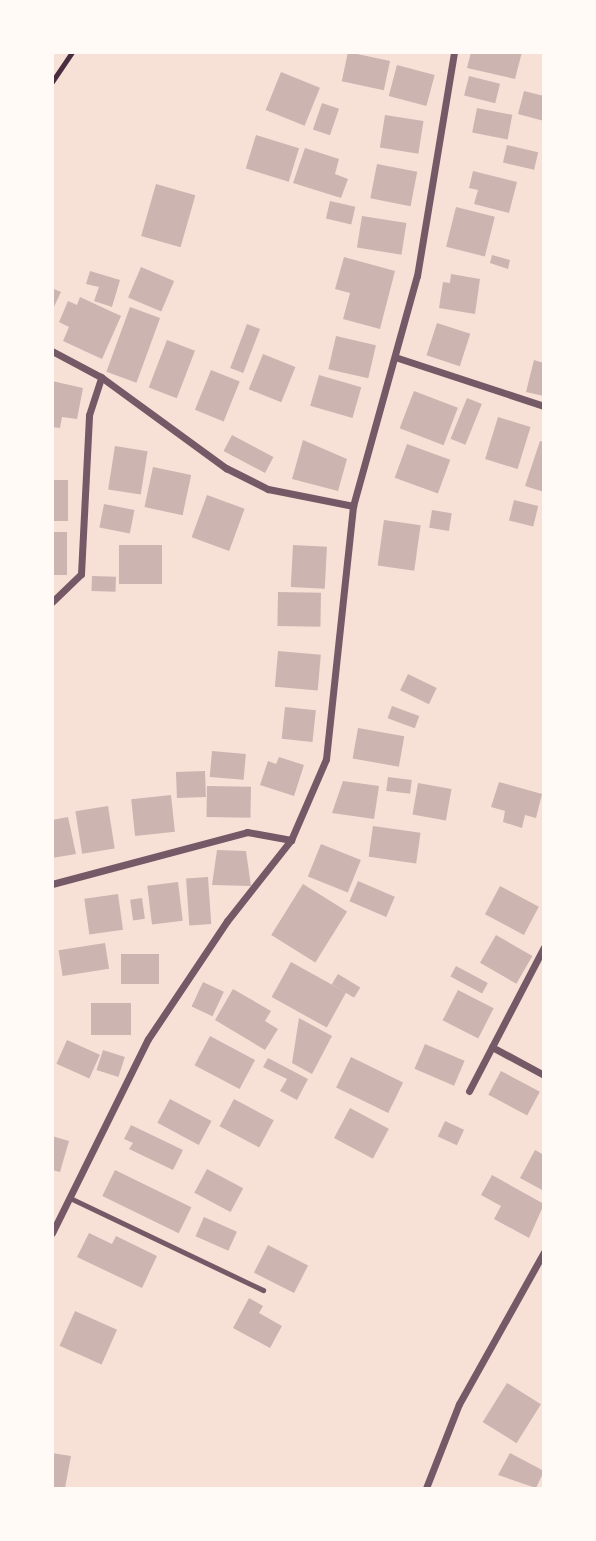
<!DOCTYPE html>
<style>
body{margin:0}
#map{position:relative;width:596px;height:1541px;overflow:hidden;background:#f7e1d7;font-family:"Archivo Narrow",sans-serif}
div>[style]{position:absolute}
.building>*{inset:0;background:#ccb4b1;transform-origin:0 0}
.path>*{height:4.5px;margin:-2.25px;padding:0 2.25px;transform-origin:2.25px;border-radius:2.25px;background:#4a2c40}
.service>*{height:5px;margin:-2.5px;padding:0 2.5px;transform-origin:2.5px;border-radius:2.5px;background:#755966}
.minor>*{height:7px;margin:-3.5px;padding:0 3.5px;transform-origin:3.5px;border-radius:3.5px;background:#755966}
span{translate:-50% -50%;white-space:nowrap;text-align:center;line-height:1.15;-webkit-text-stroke:6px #fffaf5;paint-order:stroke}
.frame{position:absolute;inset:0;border:54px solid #fffaf5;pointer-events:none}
</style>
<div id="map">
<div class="building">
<div style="left:348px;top:52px;width:43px;height:30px;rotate:12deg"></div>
<div style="clip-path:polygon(471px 52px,522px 52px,515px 79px,467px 68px)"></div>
<div style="left:397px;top:65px;width:39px;height:32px;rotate:15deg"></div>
<div style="left:281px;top:72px;width:42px;height:41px;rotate:22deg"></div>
<div style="left:469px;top:76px;width:32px;height:20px;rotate:14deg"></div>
<div style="clip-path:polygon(524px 91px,544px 96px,544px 121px,518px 114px)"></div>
<div style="left:322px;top:103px;width:18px;height:28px;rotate:19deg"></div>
<div style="left:477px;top:108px;width:36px;height:25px;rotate:11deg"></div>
<div style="left:385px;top:115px;width:39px;height:33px;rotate:9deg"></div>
<div style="left:256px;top:135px;width:45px;height:35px;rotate:17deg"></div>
<div style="left:507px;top:145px;width:32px;height:18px;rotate:13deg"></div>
<div style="clip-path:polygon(305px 148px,339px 159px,335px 174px,348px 179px,341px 198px,293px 183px)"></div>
<div style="left:377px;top:164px;width:41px;height:35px;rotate:11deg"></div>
<div style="clip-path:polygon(473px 171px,517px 182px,509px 213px,474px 204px,478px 190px,469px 188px)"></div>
<div style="left:156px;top:184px;width:41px;height:54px;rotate:16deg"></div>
<div style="left:330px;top:201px;width:26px;height:18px;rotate:13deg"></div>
<div style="left:456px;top:207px;width:40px;height:41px;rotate:14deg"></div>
<div style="left:362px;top:216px;width:45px;height:32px;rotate:9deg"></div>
<div style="clip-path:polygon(492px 255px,510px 260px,508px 269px,490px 263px)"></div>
<div style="clip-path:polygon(344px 257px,395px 271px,380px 329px,343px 319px,350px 293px,335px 289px)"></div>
<div style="left:141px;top:267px;width:36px;height:33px;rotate:23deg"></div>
<div style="clip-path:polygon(90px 271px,120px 280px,112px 307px,94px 301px,99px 287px,86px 284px)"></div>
<div style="clip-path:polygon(451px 274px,480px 279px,475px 314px,439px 308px,443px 282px,450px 283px)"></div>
<div style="clip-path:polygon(52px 288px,61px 292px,52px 311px)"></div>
<div style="clip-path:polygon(80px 297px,121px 316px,102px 359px,63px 341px,69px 327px,59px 322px,68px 301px,77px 305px)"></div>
<div style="left:130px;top:307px;width:32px;height:69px;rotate:20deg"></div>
<div style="left:437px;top:323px;width:35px;height:34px;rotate:18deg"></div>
<div style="left:247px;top:324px;width:14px;height:47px;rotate:21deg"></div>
<div style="left:336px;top:336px;width:41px;height:34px;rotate:13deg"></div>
<div style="left:167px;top:340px;width:30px;height:51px;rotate:21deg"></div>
<div style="left:263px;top:354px;width:35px;height:38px;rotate:22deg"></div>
<div style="clip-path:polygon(534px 360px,544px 363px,544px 396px,526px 392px)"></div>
<div style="left:211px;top:370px;width:31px;height:43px;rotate:22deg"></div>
<div style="left:319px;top:375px;width:44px;height:32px;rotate:16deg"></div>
<div style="clip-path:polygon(52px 381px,83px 388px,77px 419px,62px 417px,60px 428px,52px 427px)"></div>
<div style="left:414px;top:391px;width:47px;height:40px;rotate:21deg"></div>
<div style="left:467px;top:398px;width:16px;height:44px;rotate:22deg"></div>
<div style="left:498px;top:417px;width:34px;height:44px;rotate:17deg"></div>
<div style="left:232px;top:435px;width:47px;height:18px;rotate:28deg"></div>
<div style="clip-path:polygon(303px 440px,347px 459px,338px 491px,292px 479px)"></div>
<div style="clip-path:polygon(540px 441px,544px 442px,544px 492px,525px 486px)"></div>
<div style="left:407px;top:444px;width:46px;height:36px;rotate:20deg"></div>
<div style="left:115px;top:446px;width:33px;height:44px;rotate:9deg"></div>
<div style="left:153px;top:467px;width:39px;height:41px;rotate:12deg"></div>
<div style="left:52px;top:480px;width:16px;height:41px"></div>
<div style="left:207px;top:495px;width:40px;height:45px;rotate:20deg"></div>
<div style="left:514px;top:500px;width:25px;height:21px;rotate:14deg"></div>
<div style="left:104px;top:504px;width:31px;height:24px;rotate:11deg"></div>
<div style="left:432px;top:510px;width:20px;height:18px;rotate:9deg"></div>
<div style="left:384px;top:520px;width:37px;height:46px;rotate:8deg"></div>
<div style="left:52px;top:532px;width:15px;height:43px"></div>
<div style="left:119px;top:545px;width:43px;height:39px"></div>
<div style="left:293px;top:545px;width:34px;height:42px;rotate:3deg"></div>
<div style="left:92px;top:576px;width:24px;height:15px;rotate:2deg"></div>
<div style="left:278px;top:592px;width:43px;height:34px;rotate:1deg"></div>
<div style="left:278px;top:651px;width:43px;height:36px;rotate:5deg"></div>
<div style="left:408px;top:674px;width:32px;height:18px;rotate:26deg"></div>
<div style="left:392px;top:706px;width:29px;height:13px;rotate:20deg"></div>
<div style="left:285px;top:707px;width:31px;height:32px;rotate:6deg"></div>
<div style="left:358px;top:728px;width:47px;height:31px;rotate:10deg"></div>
<div style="left:212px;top:751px;width:34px;height:26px;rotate:5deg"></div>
<div style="clip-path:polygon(279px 757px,304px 765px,294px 796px,260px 785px,268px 761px,276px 764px)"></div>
<div style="left:205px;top:771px;width:26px;height:29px;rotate:88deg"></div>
<div style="left:388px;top:777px;width:24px;height:14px;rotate:7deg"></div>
<div style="clip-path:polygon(343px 781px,379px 786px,374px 819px,332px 813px)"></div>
<div style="clip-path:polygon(499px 782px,542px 794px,536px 818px,525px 815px,522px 828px,503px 822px,505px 811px,491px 807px)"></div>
<div style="left:418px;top:783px;width:34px;height:32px;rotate:10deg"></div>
<div style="left:207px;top:786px;width:44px;height:31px;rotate:1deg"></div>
<div style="left:171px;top:795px;width:37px;height:40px;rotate:84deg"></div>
<div style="left:108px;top:806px;width:43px;height:33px;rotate:81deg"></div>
<div style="clip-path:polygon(68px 817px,76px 854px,52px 858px,52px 820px)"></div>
<div style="left:373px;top:826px;width:48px;height:31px;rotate:8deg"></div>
<div style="left:321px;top:844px;width:43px;height:35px;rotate:22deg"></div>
<div style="clip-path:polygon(217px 850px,246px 851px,251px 886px,212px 885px)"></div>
<div style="left:208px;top:877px;width:47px;height:22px;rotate:86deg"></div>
<div style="left:358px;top:881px;width:40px;height:22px;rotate:23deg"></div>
<div style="left:178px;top:882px;width:39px;height:31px;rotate:83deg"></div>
<div style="left:303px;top:884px;width:52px;height:60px;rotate:32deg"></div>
<div style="left:500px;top:886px;width:44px;height:32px;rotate:28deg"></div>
<div style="left:118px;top:894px;width:36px;height:34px;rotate:82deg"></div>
<div style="left:142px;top:898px;width:21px;height:12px;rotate:82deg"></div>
<div style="left:496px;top:935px;width:42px;height:32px;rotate:30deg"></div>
<div style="left:105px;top:943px;width:26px;height:47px;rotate:81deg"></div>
<div style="left:121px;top:954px;width:38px;height:30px"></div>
<div style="left:291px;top:962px;width:63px;height:40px;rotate:29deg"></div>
<div style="left:456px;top:966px;width:36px;height:12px;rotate:28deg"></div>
<div style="left:338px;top:974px;width:26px;height:12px;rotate:31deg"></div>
<div style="left:203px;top:982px;width:23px;height:27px;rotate:25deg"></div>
<div style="clip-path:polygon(233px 989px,271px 1011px,265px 1021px,278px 1029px,265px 1050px,215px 1020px)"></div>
<div style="left:458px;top:990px;width:40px;height:34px;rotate:27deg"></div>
<div style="left:91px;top:1003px;width:40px;height:32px"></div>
<div style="clip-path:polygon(299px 1018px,332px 1036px,312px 1074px,292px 1063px)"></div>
<div style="left:210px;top:1036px;width:51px;height:33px;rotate:28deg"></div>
<div style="left:67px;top:1040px;width:36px;height:26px;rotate:24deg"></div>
<div style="left:425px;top:1044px;width:43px;height:27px;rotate:23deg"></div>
<div style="left:103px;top:1050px;width:23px;height:21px;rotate:18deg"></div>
<div style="left:351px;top:1057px;width:58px;height:34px;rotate:26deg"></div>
<div style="clip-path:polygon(268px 1058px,308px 1079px,297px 1100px,280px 1091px,287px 1079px,263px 1067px)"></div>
<div style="left:501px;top:1071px;width:44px;height:27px;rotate:28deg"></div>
<div style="left:170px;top:1099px;width:47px;height:27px;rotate:28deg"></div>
<div style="left:234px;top:1099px;width:45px;height:31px;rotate:28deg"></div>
<div style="left:350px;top:1108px;width:44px;height:34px;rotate:28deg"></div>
<div style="left:445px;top:1121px;width:21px;height:17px;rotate:25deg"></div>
<div style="clip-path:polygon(131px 1125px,183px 1150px,173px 1170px,129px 1149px,133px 1143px,124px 1139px)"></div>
<div style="clip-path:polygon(52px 1136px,69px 1141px,60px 1172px,52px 1170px)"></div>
<div style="clip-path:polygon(535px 1150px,544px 1155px,544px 1191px,520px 1178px)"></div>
<div style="left:207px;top:1169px;width:41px;height:27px;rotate:28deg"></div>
<div style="left:115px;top:1170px;width:85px;height:29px;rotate:26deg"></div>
<div style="clip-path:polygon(492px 1175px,544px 1204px,529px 1238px,494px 1219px,501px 1206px,481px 1195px)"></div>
<div style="left:204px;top:1217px;width:36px;height:21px;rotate:24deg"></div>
<div style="clip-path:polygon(89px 1233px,112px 1244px,116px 1236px,157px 1256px,142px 1288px,77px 1257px)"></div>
<div style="left:268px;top:1245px;width:45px;height:31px;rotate:27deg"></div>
<div style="clip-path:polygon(249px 1298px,263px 1306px,259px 1313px,282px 1326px,270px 1348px,233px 1328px)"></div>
<div style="left:75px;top:1311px;width:46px;height:38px;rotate:24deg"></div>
<div style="left:507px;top:1383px;width:40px;height:46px;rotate:32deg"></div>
<div style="clip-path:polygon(52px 1453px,71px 1456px,65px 1488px,52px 1488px)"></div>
<div style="clip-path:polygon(510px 1453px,544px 1471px,536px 1488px,498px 1475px)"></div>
</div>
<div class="path">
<div style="left:52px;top:82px;width:36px;rotate:-56deg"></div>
</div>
<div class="service">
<div style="left:70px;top:1198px;width:214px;rotate:25.5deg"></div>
</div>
<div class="minor">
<div style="left:52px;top:351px;width:55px;rotate:28deg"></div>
<div style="left:101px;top:377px;width:155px;rotate:36.1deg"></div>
<div style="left:226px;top:468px;width:47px;rotate:26.6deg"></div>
<div style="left:268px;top:489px;width:87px;rotate:11.3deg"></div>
<div style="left:398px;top:358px;width:154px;rotate:18.2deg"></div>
<div style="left:52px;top:602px;width:40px;rotate:-44deg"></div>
<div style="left:81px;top:574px;width:159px;rotate:-87.1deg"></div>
<div style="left:89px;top:415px;width:40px;rotate:-72deg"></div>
<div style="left:52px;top:884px;width:202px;rotate:-14.9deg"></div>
<div style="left:247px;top:832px;width:45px;rotate:10.3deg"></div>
<div style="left:492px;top:1047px;width:59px;rotate:28.3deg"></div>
<div style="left:469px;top:1091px;width:162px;rotate:-62.5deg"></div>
<div style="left:52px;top:1233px;width:216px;rotate:-63.7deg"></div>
<div style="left:148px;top:1039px;width:142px;rotate:-56.2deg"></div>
<div style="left:227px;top:921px;width:103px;rotate:-51.7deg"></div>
<div style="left:291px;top:840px;width:88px;rotate:-66.6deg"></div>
<div style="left:326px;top:759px;width:254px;rotate:-83.9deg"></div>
<div style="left:353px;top:506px;width:239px;rotate:-74.5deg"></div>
<div style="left:417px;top:276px;width:227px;rotate:-80.6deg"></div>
<div style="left:426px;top:1488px;width:90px;rotate:-68.6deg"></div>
<div style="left:459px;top:1404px;width:174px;rotate:-60.8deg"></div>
</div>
<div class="frame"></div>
</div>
